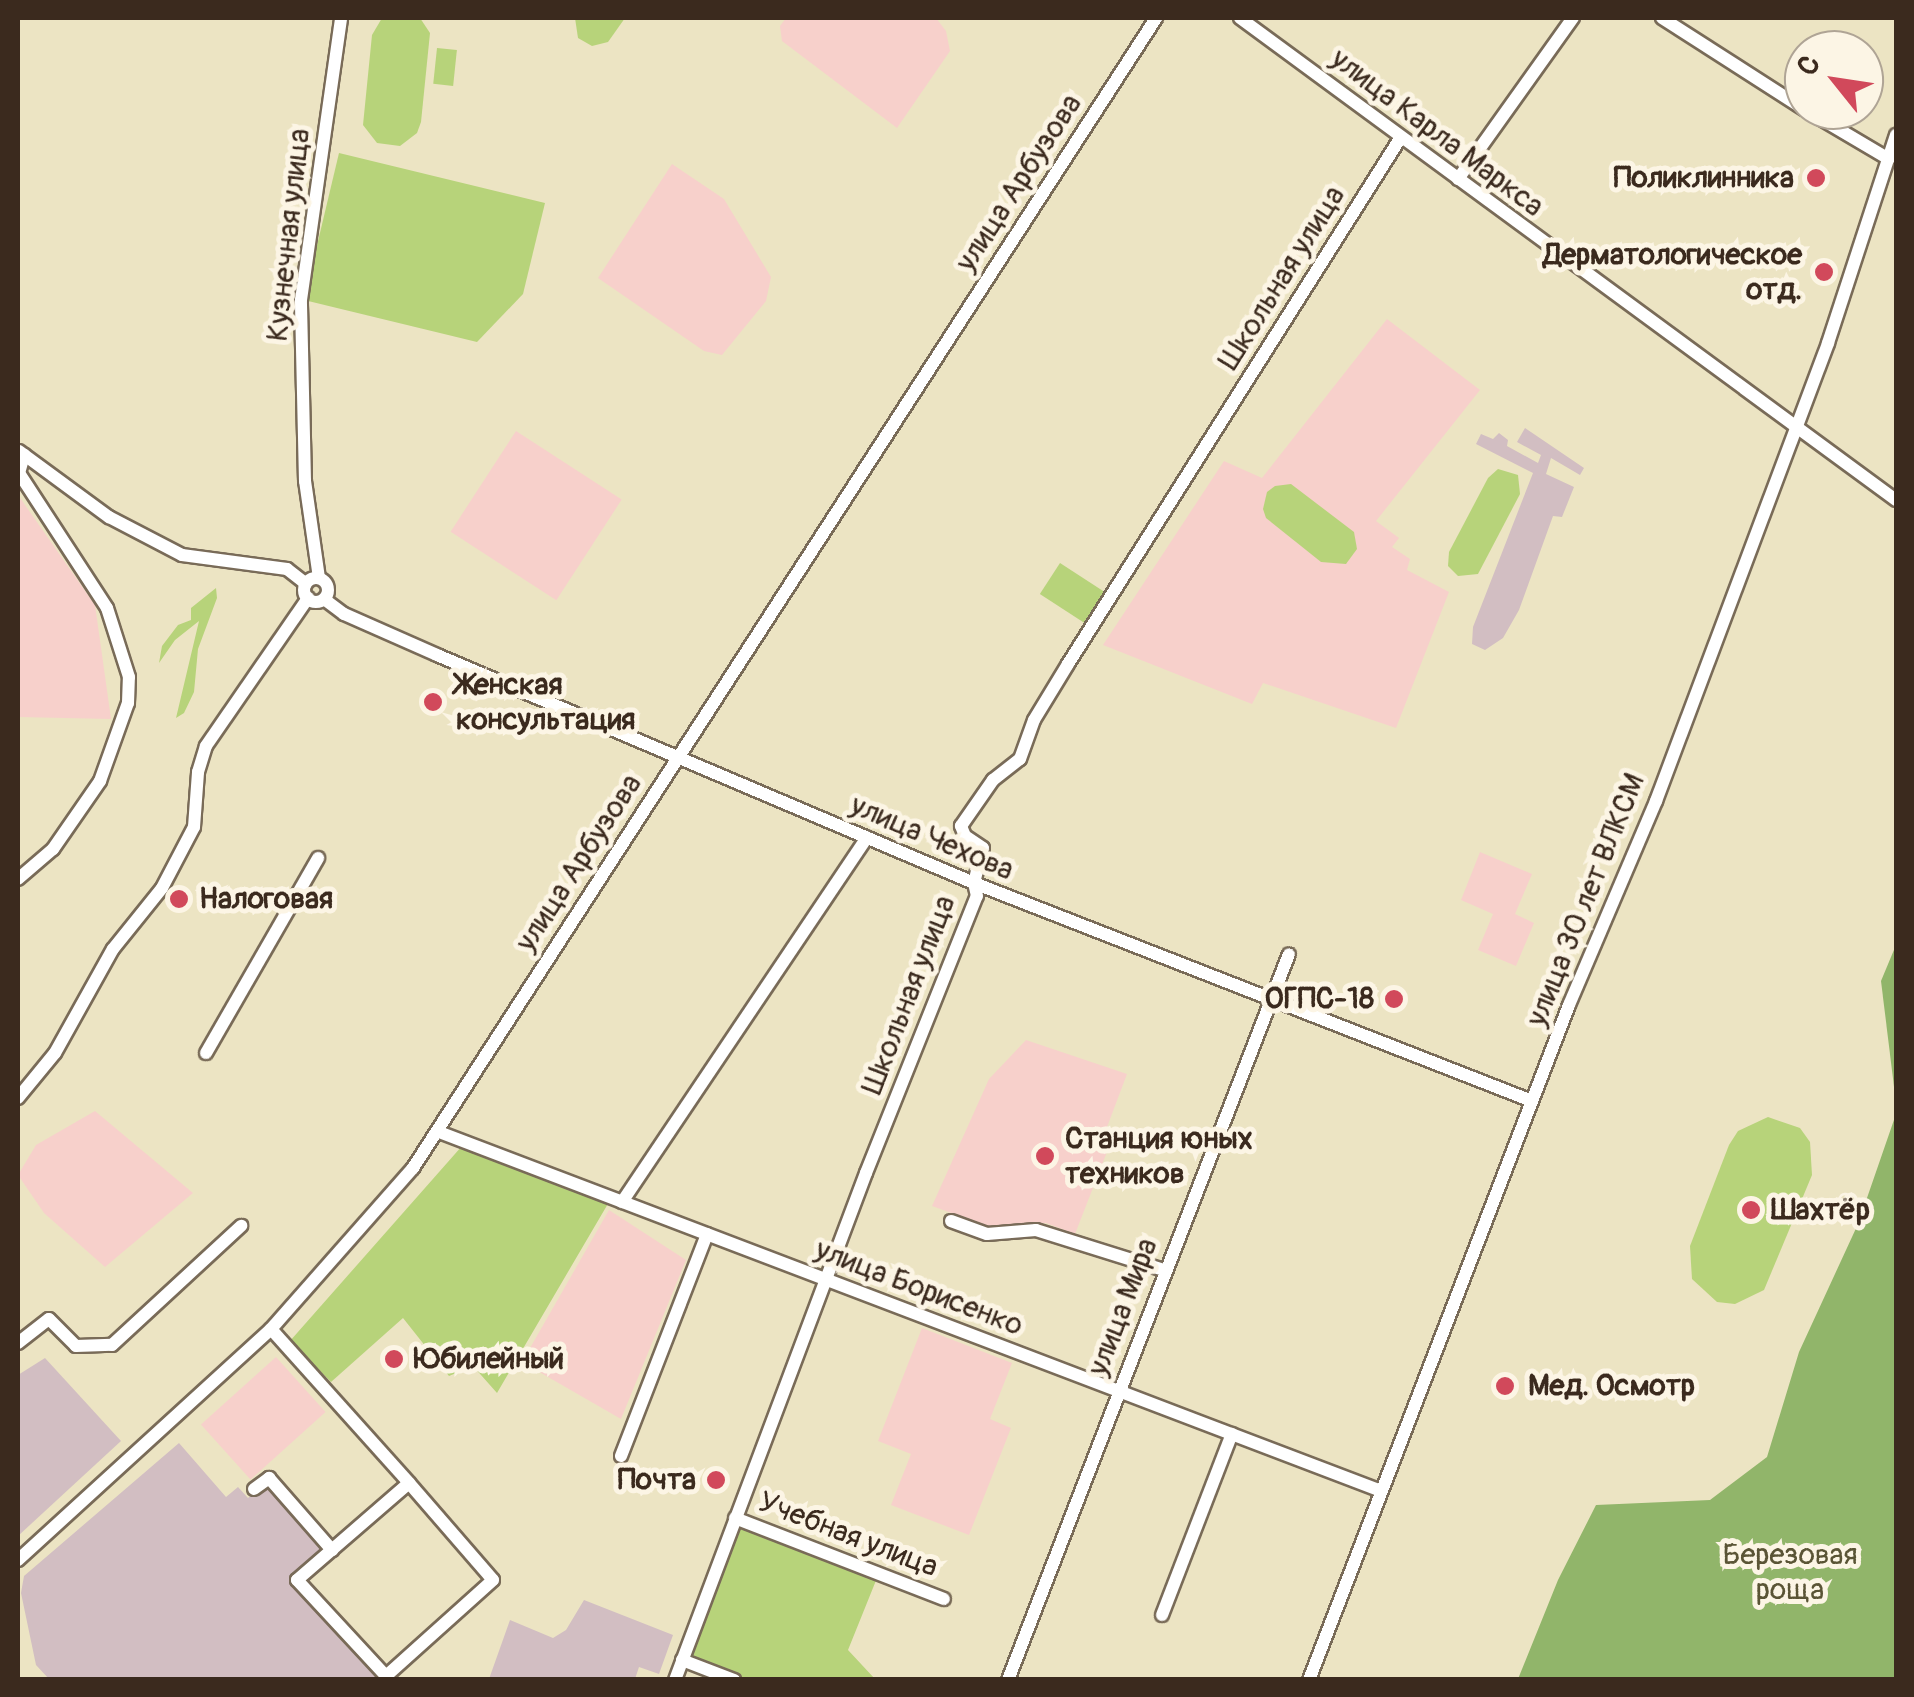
<!DOCTYPE html>
<meta charset="utf-8">
<style>
body{margin:0}
#map{position:relative;width:1914px;height:1697px;overflow:hidden;background:#ece4c3;font-family:Pangolin,sans-serif}
div>[style]{position:absolute}
.built>*{inset:0;background:#f7d0cb;transform-origin:0 0}
.industrial>*{inset:0;background:#d2bec2}
.green>*{inset:0;background:#b7d37a;transform-origin:0 0}
.forest>*{inset:0;background:#91b56a}
.roads{filter:drop-shadow(2px 0 #796b58) drop-shadow(-2px 0 #796b58) drop-shadow(0 2px #796b58) drop-shadow(0 -2px #796b58)}
.minor>*{height:12px;margin:-6px;padding:0 6px;transform-origin:6px;border-radius:6px;background:#fff}
.minor>.ring{margin:-6px;padding:0;box-sizing:content-box;background:none;border:12px solid #fff;border-radius:50%}
.dots>*{width:28px;height:28px;translate:-50% -50%;box-sizing:border-box;border:5px solid #fcf5e5;border-radius:50%}
span{translate:-50% -50%;white-space:nowrap;text-align:center;line-height:1.15;-webkit-text-stroke:10px #fcf5e5;paint-order:stroke}
.street-label{font-size:30px;color:#3b2a1e}
.poi-label{font-size:30px;color:#3b2a1e;font-weight:700}
.right{translate:-100% -50%;text-align:right}
.left{translate:0 -50%;text-align:left}
.park-label{font-size:30px;color:#5a5435}
.frame{position:absolute;inset:0;border:20px solid #3b2a1e;pointer-events:none}
.north{position:absolute;left:1784px;top:30px;width:100px;height:100px;box-sizing:border-box;background:#fcf5e5;border:2px solid #afa495;border-radius:50%;rotate:300deg;font-size:28px;font-weight:700;line-height:40px;text-align:center;color:#3b2a1e}
.north::after{content:'';display:block;margin:auto;width:35px;height:45px;background:#d1495b;clip-path:polygon(50% 0,100% 100%,50% 72%,0 100%)}
</style>
<div id="map">
<div class="built">
<div style="clip-path:polygon(786px 18px,936px 18px,946px 31px,950px 51px,897px 128px,782px 41px,780px 26px)"></div>
<div style="clip-path:polygon(672px 164px,724px 199px,771px 277px,766px 301px,722px 355px,704px 351px,598px 278px)"></div>
<div style="clip-path:polygon(1387px 319px,1480px 390px,1376px 521px,1399px 538px,1392px 547px,1410px 559px,1407px 570px,1449px 592px,1396px 728px,1263px 683px,1252px 704px,1103px 645px,1224px 461px,1262px 478px)"></div>
<div style="left:516px;top:431px;width:126px;height:120px;rotate:33deg"></div>
<div style="clip-path:polygon(18px 495px,95px 605px,111px 719px,18px 717px)"></div>
<div style="clip-path:polygon(1480px 852px,1532px 874px,1515px 914px,1534px 923px,1516px 966px,1478px 950px,1493px 914px,1461px 900px)"></div>
<div style="clip-path:polygon(1026px 1040px,1127px 1074px,1104px 1135px,1112px 1139px,1075px 1234px,1046px 1223px,993px 1228px,932px 1206px,989px 1079px)"></div>
<div style="clip-path:polygon(95px 1111px,193px 1193px,105px 1267px,44px 1213px,18px 1175px,36px 1145px)"></div>
<div style="clip-path:polygon(609px 1210px,686px 1260px,621px 1419px,522px 1362px)"></div>
<div style="clip-path:polygon(922px 1328px,1012px 1363px,990px 1419px,1011px 1428px,969px 1535px,891px 1505px,911px 1454px,878px 1441px)"></div>
<div style="left:276px;top:1357px;width:74px;height:101px;rotate:48deg"></div>
</div>
<div class="industrial">
<div style="clip-path:polygon(1525px 428px,1584px 468px,1580px 475px,1551px 458px,1546px 474px,1574px 487px,1562px 517px,1553px 516px,1519px 610px,1503px 638px,1485px 650px,1472px 644px,1473px 627px,1533px 473px,1476px 444px,1481px 434px,1493px 439px,1499px 433px,1508px 440px,1507px 446px,1538px 463px,1541px 455px,1517px 442px)"></div>
<div style="clip-path:polygon(45px 1358px,121px 1441px,18px 1536px,18px 1375px)"></div>
<div style="clip-path:polygon(179px 1443px,226px 1497px,238px 1487px,248px 1498px,265px 1484px,327px 1550px,294px 1579px,386px 1679px,49px 1679px,36px 1665px,21px 1593px,24px 1576px)"></div>
<div style="clip-path:polygon(584px 1600px,673px 1635px,659px 1674px,639px 1667px,635px 1679px,489px 1679px,510px 1620px,553px 1638px,566px 1630px)"></div>
</div>
<div class="green">
<div style="clip-path:polygon(382px 18px,420px 18px,430px 33px,421px 122px,417px 133px,400px 146px,377px 143px,363px 125px,372px 35px)"></div>
<div style="clip-path:polygon(575px 18px,625px 18px,608px 42px,592px 46px,578px 38px)"></div>
<div style="left:437px;top:48px;width:20px;height:36px;rotate:6deg"></div>
<div style="clip-path:polygon(339px 153px,545px 203px,523px 294px,477px 342px,304px 300px)"></div>
<div style="clip-path:polygon(1498px 469px,1518px 475px,1520px 494px,1478px 574px,1458px 576px,1448px 566px,1449px 552px,1488px 478px)"></div>
<div style="clip-path:polygon(1291px 484px,1354px 532px,1357px 549px,1346px 564px,1321px 562px,1266px 518px,1263px 509px,1267px 492px,1275px 486px)"></div>
<div style="left:1060px;top:563px;width:56px;height:37px;rotate:33deg"></div>
<div style="clip-path:polygon(216px 588px,217px 598px,198px 649px,194px 692px,184px 713px,176px 718px,199px 621px,175px 640px,159px 663px,162px 646px,178px 625px,191px 620px,191px 608px)"></div>
<div style="clip-path:polygon(1768px 1117px,1800px 1128px,1810px 1142px,1812px 1175px,1764px 1290px,1735px 1304px,1717px 1302px,1692px 1279px,1690px 1246px,1729px 1145px,1738px 1131px)"></div>
<div style="clip-path:polygon(462px 1146px,609px 1202px,497px 1393px,473px 1366px,449px 1376px,403px 1318px,331px 1382px,290px 1341px)"></div>
<div style="clip-path:polygon(737px 1524px,877px 1578px,848px 1650px,875px 1679px,747px 1679px,689px 1657px)"></div>
</div>
<div class="forest">
<div style="clip-path:polygon(1896px 945px,1896px 1103px,1881px 981px)"></div>
<div style="clip-path:polygon(1896px 1114px,1896px 1679px,1518px 1679px,1558px 1580px,1596px 1505px,1710px 1500px,1767px 1457px,1799px 1352px,1858px 1224px)"></div>
</div>
<div class="roads">
<div class="minor">
<div style="left:1240px;top:18px;width:814px;rotate:36.31deg"></div>
<div style="left:1662px;top:18px;width:169px;rotate:32.7deg"></div>
<div style="left:1806px;top:110px;width:96px;rotate:30.6deg"></div>
<div style="left:1458px;top:179px;width:198px;rotate:-54.5deg"></div>
<div style="left:19px;top:451px;width:112px;rotate:36.3deg"></div>
<div style="left:109px;top:517px;width:82px;rotate:27.5deg"></div>
<div style="left:182px;top:555px;width:106px;rotate:7.6deg"></div>
<div style="left:287px;top:569px;width:24px;rotate:38deg"></div>
<div style="left:319px;top:578px;width:98px;rotate:-98.2deg"></div>
<div style="left:305px;top:481px;width:181px;rotate:-91.3deg"></div>
<div style="left:301px;top:300px;width:285px;rotate:-81.9deg"></div>
<div class="ring" style="left:304px;top:578px;width:12px;height:12px"></div>
<div style="left:324px;top:599px;width:25px;rotate:37deg"></div>
<div style="left:344px;top:614px;width:102px;rotate:23.8deg"></div>
<div style="left:437px;top:655px;width:583px;rotate:23.01deg"></div>
<div style="left:974px;top:883px;width:599px;rotate:21.34deg"></div>
<div style="left:18px;top:879px;width:46px;rotate:-40.6deg"></div>
<div style="left:53px;top:849px;width:83px;rotate:-55.3deg"></div>
<div style="left:100px;top:781px;width:83px;rotate:-70.3deg"></div>
<div style="left:128px;top:703px;width:26px;rotate:-88deg"></div>
<div style="left:129px;top:677px;width:72px;rotate:-107.7deg"></div>
<div style="left:107px;top:608px;width:161px;rotate:-123.1deg"></div>
<div style="left:19px;top:473px;width:19px;rotate:-74deg"></div>
<div style="left:206px;top:1053px;width:225px;rotate:-60.1deg"></div>
<div style="left:18px;top:1098px;width:58px;rotate:-50.6deg"></div>
<div style="left:55px;top:1053px;width:119px;rotate:-60.9deg"></div>
<div style="left:113px;top:949px;width:78px;rotate:-51.2deg"></div>
<div style="left:162px;top:888px;width:69px;rotate:-62.3deg"></div>
<div style="left:194px;top:827px;width:55px;rotate:-85.8deg"></div>
<div style="left:198px;top:772px;width:27px;rotate:-73deg"></div>
<div style="left:206px;top:746px;width:180px;rotate:-55.4deg"></div>
<div style="left:439px;top:1132px;width:1008px;rotate:20.86deg"></div>
<div style="left:622px;top:1202px;width:439px;rotate:-56.1deg"></div>
<div style="left:951px;top:1221px;width:38px;rotate:20deg"></div>
<div style="left:987px;top:1234px;width:49px;rotate:-4.7deg"></div>
<div style="left:1036px;top:1230px;width:134px;rotate:17.4deg"></div>
<div style="left:271px;top:1329px;width:207px;rotate:48.1deg"></div>
<div style="left:409px;top:1483px;width:128px;rotate:49.1deg"></div>
<div style="left:493px;top:1580px;width:144px;rotate:138.1deg"></div>
<div style="left:386px;top:1676px;width:131px;rotate:-132.8deg"></div>
<div style="left:297px;top:1580px;width:148px;rotate:-40.9deg"></div>
<div style="left:18px;top:1343px;width:39px;rotate:-38deg"></div>
<div style="left:49px;top:1319px;width:38px;rotate:45deg"></div>
<div style="left:76px;top:1346px;width:36px;rotate:-2deg"></div>
<div style="left:112px;top:1345px;width:176px;rotate:-42.7deg"></div>
<div style="left:621px;top:1456px;width:238px;rotate:-68.8deg"></div>
<div style="left:254px;top:1489px;width:19px;rotate:-36deg"></div>
<div style="left:269px;top:1478px;width:96px;rotate:48.8deg"></div>
<div style="left:735px;top:1518px;width:224px;rotate:21.2deg"></div>
<div style="left:18px;top:1560px;width:343px;rotate:-42.4deg"></div>
<div style="left:271px;top:1329px;width:215px;rotate:-48.6deg"></div>
<div style="left:413px;top:1168px;width:1369px;rotate:-57.13deg"></div>
<div style="left:1162px;top:1615px;width:194px;rotate:-68.9deg"></div>
<div style="left:682px;top:1660px;width:56px;rotate:21deg"></div>
<div style="left:675px;top:1680px;width:542px;rotate:-69.36deg"></div>
<div style="left:866px;top:1173px;width:298px;rotate:-68.2deg"></div>
<div style="left:977px;top:896px;width:13px;rotate:-103deg"></div>
<div style="left:974px;top:883px;width:36px;rotate:-76deg"></div>
<div style="left:983px;top:848px;width:22px;rotate:-146deg"></div>
<div style="left:965px;top:836px;width:11px;rotate:-112deg"></div>
<div style="left:961px;top:826px;width:56px;rotate:-55.2deg"></div>
<div style="left:993px;top:780px;width:34px;rotate:-38deg"></div>
<div style="left:1020px;top:759px;width:41px;rotate:-70.3deg"></div>
<div style="left:1034px;top:720px;width:66px;rotate:-58.7deg"></div>
<div style="left:1068px;top:664px;width:623px;rotate:-57.71deg"></div>
<div style="left:1008px;top:1680px;width:778px;rotate:-68.84deg"></div>
<div style="left:1309px;top:1680px;width:723px;rotate:-68.93deg"></div>
<div style="left:1569px;top:1005px;width:222px;rotate:-66.9deg"></div>
<div style="left:1656px;top:801px;width:489px;rotate:-69.4deg"></div>
<div style="left:1828px;top:343px;width:219px;rotate:-71.9deg"></div>
</div>
</div>
<div class="dots">
<div style="left:1816px;top:178px;background:#d1495b"></div>
<div style="left:1824px;top:272px;background:#d1495b"></div>
<div style="left:433px;top:702px;background:#d1495b"></div>
<div style="left:179px;top:899px;background:#d1495b"></div>
<div style="left:1394px;top:999px;background:#d1495b"></div>
<div style="left:1045px;top:1156px;background:#d1495b"></div>
<div style="left:1751px;top:1210px;background:#d1495b"></div>
<div style="left:394px;top:1359px;background:#d1495b"></div>
<div style="left:1505px;top:1386px;background:#d1495b"></div>
<div style="left:716px;top:1480px;background:#d1495b"></div>
</div>
<div class="street-label">
<span style="left:1437px;top:133px;rotate:37deg">улица Карла Маркса</span>
<span style="left:1019px;top:183px;rotate:-57deg">улица Арбузова</span>
<span style="left:289px;top:235px;rotate:-84deg">Кузнечная улица</span>
<span style="left:1282px;top:278px;rotate:-58deg">Школьная улица</span>
<span style="left:932px;top:838px;rotate:23deg">улица Чехова</span>
<span style="left:579px;top:863px;rotate:-57deg">улица Арбузова</span>
<span style="left:1586px;top:900px;rotate:-68deg">улица 30 лет ВЛКСМ</span>
<span style="left:909px;top:995px;rotate:-69deg">Школьная улица</span>
<span style="left:919px;top:1288px;rotate:21deg">улица Борисенко</span>
<span style="left:1123px;top:1307px;rotate:-69deg">улица Мира</span>
<span style="left:848px;top:1535px;rotate:21deg">Учебная улица</span>
</div>
<div class="poi-label">
<span class="right" style="left:1794px;top:178px">Поликлинника</span>
<span class="right" style="left:1802px;top:272px">Дерматологическое<br>отд.</span>
<span class="left" style="left:456px;top:702px">Женская<br>консультация</span>
<span class="left" style="left:199px;top:899px">Налоговая</span>
<span class="right" style="left:1374px;top:999px">ОГПС-18</span>
<span class="left" style="left:1065px;top:1156px">Станция юных<br>техников</span>
<span class="left" style="left:1771px;top:1210px">Шахтёр</span>
<span class="left" style="left:414px;top:1359px">Юбилейный</span>
<span class="left" style="left:1528px;top:1386px">Мед. Осмотр</span>
<span class="right" style="left:696px;top:1480px">Почта</span>
</div>
<div class="park-label">
<span style="left:1790px;top:1572px">Березовая<br>роща</span>
</div>
<div class="frame"></div>
<div class="north">С</div>
</div>
